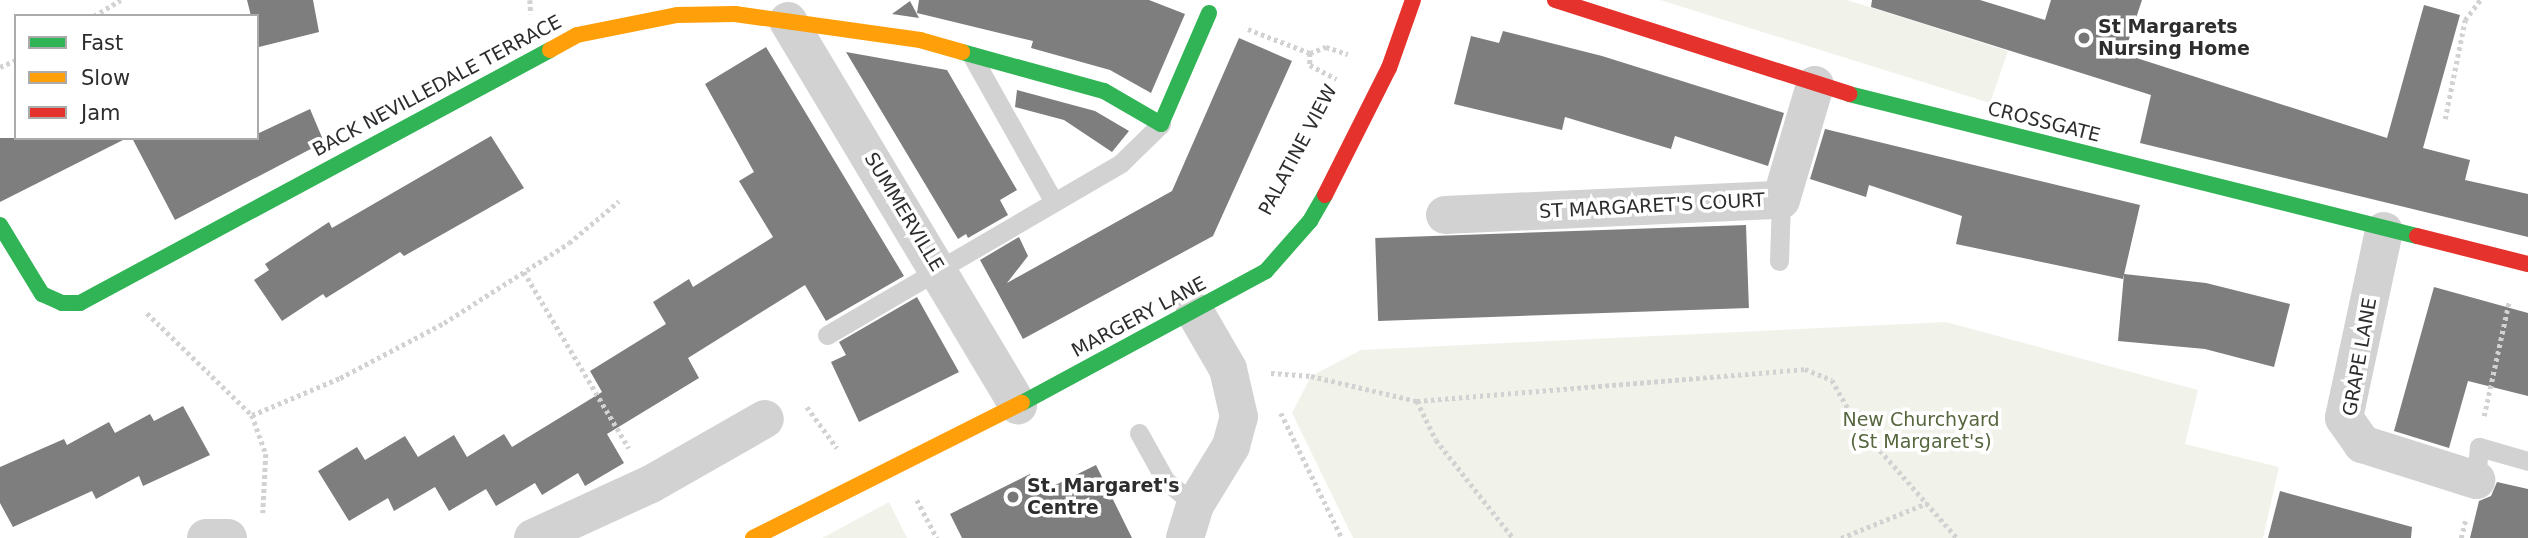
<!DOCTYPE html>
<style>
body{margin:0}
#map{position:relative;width:2528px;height:538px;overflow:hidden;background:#fff;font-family:"DejaVu Sans",sans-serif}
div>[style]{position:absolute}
.green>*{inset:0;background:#f1f3eb}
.building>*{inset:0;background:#7e7e7e;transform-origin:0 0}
.path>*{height:4.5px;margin-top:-2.25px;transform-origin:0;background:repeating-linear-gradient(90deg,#d2d2d2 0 3.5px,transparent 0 7px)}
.lane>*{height:19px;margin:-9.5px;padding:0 9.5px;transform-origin:9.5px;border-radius:9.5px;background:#d2d2d2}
.street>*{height:38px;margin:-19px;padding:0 19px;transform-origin:19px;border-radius:19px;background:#d2d2d2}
.fast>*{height:16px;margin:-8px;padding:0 8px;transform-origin:8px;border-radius:8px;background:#30b455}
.slow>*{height:16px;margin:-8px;padding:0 8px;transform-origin:8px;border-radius:8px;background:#ff9f0a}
.jam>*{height:16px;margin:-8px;padding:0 8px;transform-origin:8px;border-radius:8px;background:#e5322d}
.dots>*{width:19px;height:19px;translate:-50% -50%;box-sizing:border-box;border:4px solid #fff;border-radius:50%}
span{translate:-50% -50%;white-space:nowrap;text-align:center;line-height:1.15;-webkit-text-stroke:7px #fff;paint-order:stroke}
.poi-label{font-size:19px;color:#2d2d2d;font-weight:700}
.left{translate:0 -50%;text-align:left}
.street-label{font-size:19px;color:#2d2d2d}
.park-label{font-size:19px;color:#56663d}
.legend{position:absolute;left:14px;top:14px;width:245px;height:126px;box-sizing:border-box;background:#fff;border:2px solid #ababab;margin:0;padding:9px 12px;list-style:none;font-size:21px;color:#2d2d2d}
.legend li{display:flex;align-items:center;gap:14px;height:35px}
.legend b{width:35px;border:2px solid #ababab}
</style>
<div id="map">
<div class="green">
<div style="clip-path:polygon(1660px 0,1847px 0,2008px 51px,1990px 103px)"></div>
<div style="clip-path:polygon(1946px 322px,2198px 390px,2185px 444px,2279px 467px,2263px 538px,1353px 538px,1292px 413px,1311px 376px,1361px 350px)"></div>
<div style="clip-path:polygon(889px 502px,907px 538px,822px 538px,826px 536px)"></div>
</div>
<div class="building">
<div style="clip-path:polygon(247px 0,313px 0,319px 32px,259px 47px,257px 16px,251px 16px)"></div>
<div style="clip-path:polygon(919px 0,1149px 0,1185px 14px,1151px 93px,1110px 70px,1031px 48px,1033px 41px,917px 13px)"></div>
<div style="clip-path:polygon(1872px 0,1980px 0,2045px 20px,2051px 0,2142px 0,2124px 54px,2387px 138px,2424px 5px,2460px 15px,2423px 148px,2470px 160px,2465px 180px,2528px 194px,2528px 237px,2140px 143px,2151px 95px,1871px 7px)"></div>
<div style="clip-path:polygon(910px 1px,919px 18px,892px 14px)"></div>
<div style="clip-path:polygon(1503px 31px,1602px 56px,1784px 113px,1768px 166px,1675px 136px,1671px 149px,1565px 117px,1562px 130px,1454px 104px,1471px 36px,1499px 43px)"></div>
<div style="clip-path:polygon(1239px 38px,1292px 61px,1213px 236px,1023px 339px,980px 260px,1019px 237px,1028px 256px,1007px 283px,1172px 191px)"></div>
<div style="clip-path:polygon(766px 47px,904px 276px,826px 321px,805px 285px,688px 358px,699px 378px,607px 434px,624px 463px,585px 486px,578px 473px,542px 495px,535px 483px,496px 506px,486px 489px,449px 511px,435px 487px,394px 511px,388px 498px,349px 521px,318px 471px,357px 447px,365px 460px,405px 436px,418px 457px,454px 435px,467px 457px,504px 434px,512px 447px,602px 392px,590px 371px,666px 324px,653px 302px,689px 279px,693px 287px,773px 237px,739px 181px,754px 172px,705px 84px)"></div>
<div style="clip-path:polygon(846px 52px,947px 70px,1017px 190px,1000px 200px,1008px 215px,968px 238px,966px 234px,958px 239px)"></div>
<div style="clip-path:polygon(1017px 90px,1095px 111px,1129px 131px,1112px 152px,1064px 120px,1015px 107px)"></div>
<div style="clip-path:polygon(310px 109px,324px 142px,175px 220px,132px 138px,257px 138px,257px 134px)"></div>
<div style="clip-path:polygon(1825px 129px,2140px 205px,2123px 279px,1956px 244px,1962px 216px,1869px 185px,1866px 197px,1810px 179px)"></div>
<div style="clip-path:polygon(491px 136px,524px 188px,404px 256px,400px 252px,326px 298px,323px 294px,282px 321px,254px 280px,269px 270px,265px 264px,329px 222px,332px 228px)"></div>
<div style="clip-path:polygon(0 138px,127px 138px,0 202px)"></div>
<div style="left:1746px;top:225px;width:83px;height:371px;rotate:88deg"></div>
<div style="clip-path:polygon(2124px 274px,2206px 283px,2290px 304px,2274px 367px,2205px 349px,2118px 341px)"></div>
<div style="clip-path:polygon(2434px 287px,2528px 313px,2528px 396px,2468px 381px,2449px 448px,2394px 431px)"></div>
<div style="clip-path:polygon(917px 297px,959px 372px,859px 422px,831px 362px,846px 355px,839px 342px)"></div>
<div style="clip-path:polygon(183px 406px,210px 455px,143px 486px,139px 476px,96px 499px,92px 491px,13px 527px,0 503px,0 467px,64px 439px,67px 445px,109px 422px,115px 433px,150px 414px,154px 421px)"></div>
<div style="clip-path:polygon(1096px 465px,1132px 538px,962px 538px,950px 514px,1030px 474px,1039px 493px)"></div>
<div style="clip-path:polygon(2497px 482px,2528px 489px,2528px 538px,2470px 538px,2479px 501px,2491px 496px)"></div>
<div style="clip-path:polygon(2280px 491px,2412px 527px,2411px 538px,2268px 538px)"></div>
</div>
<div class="path">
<div style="left:530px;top:0;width:14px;rotate:86deg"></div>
<div style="left:94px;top:16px;width:31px;rotate:-31deg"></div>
<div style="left:1248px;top:29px;width:66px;rotate:21.2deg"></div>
<div style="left:1310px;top:53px;width:17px;rotate:-21deg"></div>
<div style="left:1326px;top:47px;width:23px;rotate:18deg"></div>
<div style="left:1310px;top:53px;width:12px;rotate:90deg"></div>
<div style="left:1310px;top:65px;width:30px;rotate:28deg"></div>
<div style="left:0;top:67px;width:17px;rotate:-24deg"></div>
<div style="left:2445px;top:119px;width:101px;rotate:-78.6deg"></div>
<div style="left:2465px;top:20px;width:25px;rotate:-53deg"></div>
<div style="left:524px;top:272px;width:205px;rotate:59.2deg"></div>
<div style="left:147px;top:313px;width:146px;rotate:44.2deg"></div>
<div style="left:252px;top:415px;width:41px;rotate:70.3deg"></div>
<div style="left:266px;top:454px;width:59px;rotate:92.9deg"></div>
<div style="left:1271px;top:373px;width:40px;rotate:4.3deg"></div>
<div style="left:1311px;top:376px;width:109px;rotate:13.3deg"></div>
<div style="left:1417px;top:401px;width:389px;rotate:-4.7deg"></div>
<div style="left:1805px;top:369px;width:29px;rotate:22deg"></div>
<div style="left:1832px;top:380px;width:51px;rotate:60.4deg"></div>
<div style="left:1857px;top:424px;width:152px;rotate:48.7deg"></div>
<div style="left:1417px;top:401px;width:43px;rotate:64deg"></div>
<div style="left:1436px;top:440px;width:125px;rotate:51.8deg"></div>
<div style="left:807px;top:407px;width:51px;rotate:53.8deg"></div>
<div style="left:1281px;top:413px;width:139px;rotate:64deg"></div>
<div style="left:252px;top:415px;width:95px;rotate:-22.8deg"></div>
<div style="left:340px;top:378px;width:118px;rotate:-27.9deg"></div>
<div style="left:444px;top:323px;width:148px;rotate:-32.6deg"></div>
<div style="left:569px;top:243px;width:65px;rotate:-40deg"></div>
<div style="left:2484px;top:416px;width:118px;rotate:-77.7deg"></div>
<div style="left:917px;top:500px;width:43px;rotate:62.2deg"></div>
<div style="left:1841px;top:538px;width:93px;rotate:-22.1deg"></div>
<div style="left:2461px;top:538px;width:21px;rotate:-76deg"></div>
</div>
<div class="lane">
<div style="left:972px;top:56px;width:167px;rotate:60.7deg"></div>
<div style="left:1779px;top:261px;width:61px;rotate:-88.1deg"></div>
<div style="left:827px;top:335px;width:341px;rotate:-30.3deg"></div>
<div style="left:1121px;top:163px;width:56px;rotate:-44.3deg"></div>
<div style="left:1139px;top:433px;width:54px;rotate:61deg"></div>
<div style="left:1165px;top:480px;width:39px;rotate:40deg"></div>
<div style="left:2476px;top:480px;width:33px;rotate:-85deg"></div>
<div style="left:2479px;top:447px;width:51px;rotate:15.9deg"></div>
</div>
<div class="street">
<div style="left:788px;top:21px;width:448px;rotate:59.1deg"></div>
<div style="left:1445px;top:215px;width:336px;rotate:-2.6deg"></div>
<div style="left:1781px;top:200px;width:120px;rotate:-73.5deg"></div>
<div style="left:2384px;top:231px;width:191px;rotate:102.1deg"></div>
<div style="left:2344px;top:418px;width:32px;rotate:55deg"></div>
<div style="left:2362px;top:444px;width:120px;rotate:17.5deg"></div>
<div style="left:206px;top:538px;width:22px"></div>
<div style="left:533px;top:538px;width:130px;rotate:-24.6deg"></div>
<div style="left:651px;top:484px;width:131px;rotate:-29.7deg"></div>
<div style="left:1185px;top:538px;width:34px;rotate:-73deg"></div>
<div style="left:1195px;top:505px;width:69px;rotate:-58.6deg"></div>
<div style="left:1231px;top:446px;width:30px;rotate:-75deg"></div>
<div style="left:1239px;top:417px;width:49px;rotate:-102.9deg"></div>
<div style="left:1228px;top:369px;width:66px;rotate:-120.1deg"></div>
</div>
<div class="fast">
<div style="left:962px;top:52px;width:147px;rotate:15.4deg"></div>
<div style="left:1104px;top:91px;width:66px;rotate:30.1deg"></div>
<div style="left:1161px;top:124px;width:121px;rotate:-66.6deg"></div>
<div style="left:1849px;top:94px;width:585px;rotate:14.04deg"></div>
<div style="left:0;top:225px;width:81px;rotate:58.7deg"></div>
<div style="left:42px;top:294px;width:22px;rotate:24deg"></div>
<div style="left:62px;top:303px;width:18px"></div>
<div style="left:80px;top:303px;width:534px;rotate:-28.29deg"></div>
<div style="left:1022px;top:403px;width:277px;rotate:-28.4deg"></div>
<div style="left:1266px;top:271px;width:67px;rotate:-48.7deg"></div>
<div style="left:1310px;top:221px;width:30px;rotate:-60deg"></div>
</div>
<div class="slow">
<div style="left:550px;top:50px;width:31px;rotate:-29deg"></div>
<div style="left:577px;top:35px;width:102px;rotate:-11.3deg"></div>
<div style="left:677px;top:15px;width:58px;rotate:-1deg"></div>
<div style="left:735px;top:14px;width:187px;rotate:8deg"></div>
<div style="left:920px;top:40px;width:44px;rotate:15.9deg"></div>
<div style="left:753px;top:538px;width:301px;rotate:-26.7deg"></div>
</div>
<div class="jam">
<div style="left:1555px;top:0;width:309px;rotate:17.7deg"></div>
<div style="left:1325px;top:195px;width:142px;rotate:-63.3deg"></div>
<div style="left:1389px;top:68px;width:72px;rotate:-70.6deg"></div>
<div style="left:2417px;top:236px;width:114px;rotate:14.2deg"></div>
</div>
<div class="dots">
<div style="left:2084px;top:38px;background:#767676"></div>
<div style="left:1013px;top:497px;background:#767676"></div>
</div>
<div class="poi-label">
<span class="left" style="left:2098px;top:38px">St Margarets<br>Nursing Home</span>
<span class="left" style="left:1027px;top:497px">St. Margaret's<br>Centre</span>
</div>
<div class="street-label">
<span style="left:437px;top:86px;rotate:-28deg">BACK NEVILLEDALE TERRACE</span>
<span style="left:2044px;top:122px;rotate:14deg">CROSSGATE</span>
<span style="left:1298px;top:150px;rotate:-62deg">PALATINE VIEW</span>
<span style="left:1652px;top:206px;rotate:-3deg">ST MARGARET'S COURT</span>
<span style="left:904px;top:212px;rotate:59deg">SUMMERVILLE</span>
<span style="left:1139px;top:317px;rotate:-28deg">MARGERY LANE</span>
<span style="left:2360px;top:357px;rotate:-80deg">GRAPE LANE</span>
</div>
<div class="park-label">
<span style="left:1921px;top:431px">New Churchyard<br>(St Margaret's)</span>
</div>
<ul class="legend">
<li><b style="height:9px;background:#30b455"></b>Fast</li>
<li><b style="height:9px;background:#ff9f0a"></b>Slow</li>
<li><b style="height:9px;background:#e5322d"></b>Jam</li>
</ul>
</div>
